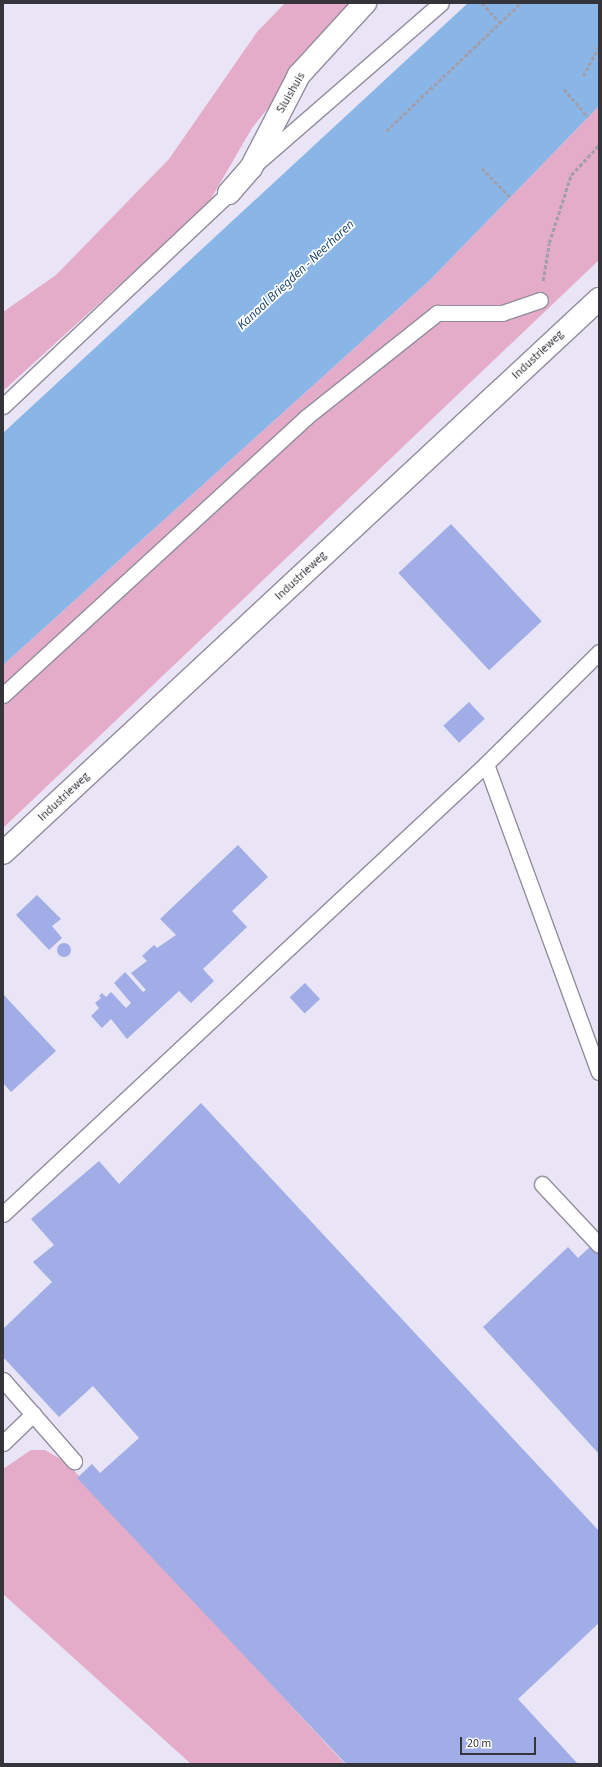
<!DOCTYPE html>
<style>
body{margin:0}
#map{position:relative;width:602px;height:1767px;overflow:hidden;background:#eae5f6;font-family:"Source Sans 3",sans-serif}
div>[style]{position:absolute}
.green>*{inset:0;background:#e5acc9}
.water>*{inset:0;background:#8ab6e7}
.building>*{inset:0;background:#a1ade7;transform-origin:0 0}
.round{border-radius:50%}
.path>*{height:2.5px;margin-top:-1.25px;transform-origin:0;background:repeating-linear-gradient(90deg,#a29eab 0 4px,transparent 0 6px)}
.roads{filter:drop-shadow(1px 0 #928d9d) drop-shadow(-1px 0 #928d9d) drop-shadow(0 1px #928d9d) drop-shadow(0 -1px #928d9d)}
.lane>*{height:15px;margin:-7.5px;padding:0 7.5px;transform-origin:7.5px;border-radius:7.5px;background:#fff}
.street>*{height:22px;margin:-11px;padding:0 11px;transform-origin:11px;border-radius:11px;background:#fff}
span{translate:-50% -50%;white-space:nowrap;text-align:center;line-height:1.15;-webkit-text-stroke:3.5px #fff;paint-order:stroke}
.street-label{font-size:12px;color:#36343b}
.water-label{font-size:13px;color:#103f6b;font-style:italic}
.frame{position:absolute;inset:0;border:4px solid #36343b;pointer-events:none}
.scale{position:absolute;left:460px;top:1737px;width:76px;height:18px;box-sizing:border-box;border:2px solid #36343b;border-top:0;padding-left:5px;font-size:12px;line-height:14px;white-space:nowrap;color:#36343b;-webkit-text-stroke:3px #fff;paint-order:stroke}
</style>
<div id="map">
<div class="green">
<div style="clip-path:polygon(285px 3px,369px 3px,299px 70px,252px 128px,208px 204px,3px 391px,3px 312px,56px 275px,169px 159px,257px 32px)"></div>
<div style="clip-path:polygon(599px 106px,599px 260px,3px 828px,3px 665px,430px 280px)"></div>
<div style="clip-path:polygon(31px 1450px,45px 1450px,67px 1463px,345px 1764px,191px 1764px,3px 1594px,3px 1469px)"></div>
</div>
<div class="water">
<div style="clip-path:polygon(468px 3px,599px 3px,599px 106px,430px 280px,3px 665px,3px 433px)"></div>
</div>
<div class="building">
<div style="left:451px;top:524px;width:133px;height:72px;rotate:47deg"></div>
<div style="left:469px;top:702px;width:23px;height:35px;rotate:47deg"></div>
<div style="clip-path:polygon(238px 845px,268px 877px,232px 911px,247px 927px,203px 969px,214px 981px,191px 1003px,179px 991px,127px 1039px,111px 1019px,102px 1028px,91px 1016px,99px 1008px,95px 1003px,101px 998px,99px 996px,102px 993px,106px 997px,111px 992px,126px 1008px,131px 1003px,114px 983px,125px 972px,143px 992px,146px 990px,131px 973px,147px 961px,142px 956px,154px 945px,157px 948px,176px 935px,160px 919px)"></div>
<div style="clip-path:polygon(37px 895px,61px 919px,52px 926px,62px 938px,49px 950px,16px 915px)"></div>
<div class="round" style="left:57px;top:943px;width:14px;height:14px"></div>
<div style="left:305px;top:983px;width:22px;height:21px;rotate:47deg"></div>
<div style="clip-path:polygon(3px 994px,56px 1051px,11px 1092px,3px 1083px)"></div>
<div style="clip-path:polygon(201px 1103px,599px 1531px,599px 1623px,518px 1699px,578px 1764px,346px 1764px,77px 1478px,92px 1464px,100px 1473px,139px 1438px,93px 1386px,59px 1417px,3px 1357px,3px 1329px,52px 1282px,33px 1262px,54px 1245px,31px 1219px,99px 1161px,119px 1184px)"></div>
<div style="clip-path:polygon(592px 1245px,599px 1253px,599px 1454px,483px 1327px,568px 1247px,578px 1258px)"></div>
</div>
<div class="path">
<div style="left:482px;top:3px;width:26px;rotate:47deg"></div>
<div style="left:583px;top:76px;width:34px;rotate:-62deg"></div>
<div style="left:564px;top:89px;width:37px;rotate:49deg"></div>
<div style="left:386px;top:131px;width:186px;rotate:-43.5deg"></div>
<div style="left:482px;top:168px;width:40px;rotate:46deg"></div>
<div style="left:543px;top:281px;width:38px;rotate:-81deg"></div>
<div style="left:549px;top:243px;width:71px;rotate:-72.1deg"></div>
<div style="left:571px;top:175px;width:41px;rotate:-47deg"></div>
</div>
<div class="roads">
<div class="lane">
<div style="left:258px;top:162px;width:242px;rotate:-41deg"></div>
<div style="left:3px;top:406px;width:311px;rotate:-43.3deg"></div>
<div style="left:3px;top:695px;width:410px;rotate:-42.5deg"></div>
<div style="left:305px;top:418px;width:169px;rotate:-38.5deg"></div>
<div style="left:437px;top:313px;width:65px"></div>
<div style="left:502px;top:313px;width:40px;rotate:-18.9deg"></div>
<div style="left:486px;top:764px;width:159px;rotate:-44.7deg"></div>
<div style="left:542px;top:1184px;width:83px;rotate:46.9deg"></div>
<div style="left:3px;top:1214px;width:660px;rotate:-42.97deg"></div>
<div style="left:486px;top:764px;width:328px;rotate:69.9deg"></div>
<div style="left:3px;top:1380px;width:108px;rotate:48.8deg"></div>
<div style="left:3px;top:1443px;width:42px;rotate:-44deg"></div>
</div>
<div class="street">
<div style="left:229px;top:193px;width:33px;rotate:-49deg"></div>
<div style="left:251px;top:168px;width:105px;rotate:-62.7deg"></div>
<div style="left:299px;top:75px;width:98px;rotate:-47.5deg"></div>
<div style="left:3px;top:853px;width:814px;rotate:-42.91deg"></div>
</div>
</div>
<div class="street-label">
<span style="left:291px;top:93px;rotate:-60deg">Sluishuis</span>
<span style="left:538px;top:355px;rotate:-43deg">Industrieweg</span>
<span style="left:301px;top:576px;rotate:-43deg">Industrieweg</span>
<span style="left:64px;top:797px;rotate:-43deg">Industrieweg</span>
</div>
<div class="water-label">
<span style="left:296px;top:275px;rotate:-43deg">Kanaal Briegden - Neerharen</span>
</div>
<div class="frame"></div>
<div class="scale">20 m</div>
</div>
